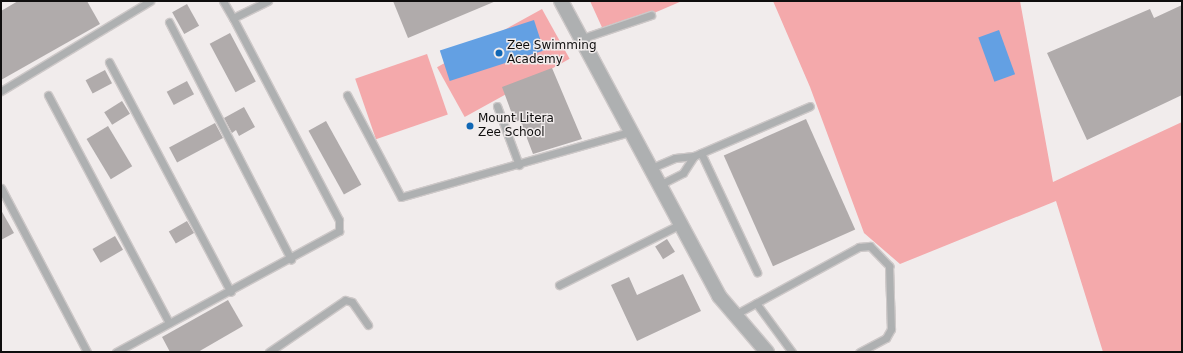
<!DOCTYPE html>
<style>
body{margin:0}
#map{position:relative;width:1183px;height:353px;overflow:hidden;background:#f1ecec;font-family:"DejaVu Sans",sans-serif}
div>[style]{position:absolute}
.green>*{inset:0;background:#f4a9ab;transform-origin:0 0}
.water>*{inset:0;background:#63a0e3;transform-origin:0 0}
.building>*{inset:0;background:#b0abab;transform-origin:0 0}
.roads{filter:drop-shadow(1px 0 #cdc8c8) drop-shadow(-1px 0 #cdc8c8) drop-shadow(0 1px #cdc8c8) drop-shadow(0 -1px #cdc8c8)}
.service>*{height:7px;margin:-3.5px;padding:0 3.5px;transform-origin:3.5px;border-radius:3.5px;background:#aeb0b1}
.minor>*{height:14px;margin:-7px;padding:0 7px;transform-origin:7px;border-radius:7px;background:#aeb0b1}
.dots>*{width:11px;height:11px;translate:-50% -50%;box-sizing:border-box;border:2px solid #f1ecec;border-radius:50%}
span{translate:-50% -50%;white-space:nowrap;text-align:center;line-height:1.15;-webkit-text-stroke:3px #f1ecec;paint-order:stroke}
.poi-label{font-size:12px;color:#0f0e0e}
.left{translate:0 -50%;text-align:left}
.frame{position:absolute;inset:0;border:2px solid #0f0e0e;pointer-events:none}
</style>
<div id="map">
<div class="green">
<div style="clip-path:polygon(590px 1px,682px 1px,605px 34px)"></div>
<div style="clip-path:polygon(773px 1px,1020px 1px,1053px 182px,1182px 122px,1182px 352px,1103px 352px,1056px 201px,900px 264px,864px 233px,810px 87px)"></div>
<div style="left:542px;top:9px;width:57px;height:120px;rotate:61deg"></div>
<div style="left:427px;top:54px;width:64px;height:76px;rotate:71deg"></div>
</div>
<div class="water">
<div style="left:534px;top:20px;width:32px;height:99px;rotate:72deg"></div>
<div style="left:999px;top:30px;width:47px;height:22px;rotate:70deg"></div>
</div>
<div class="building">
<div style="clip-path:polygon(18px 1px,87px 1px,100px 24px,1px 80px,1px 11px)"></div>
<div style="clip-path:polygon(393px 1px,496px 1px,408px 38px)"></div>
<div style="left:187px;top:4px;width:25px;height:17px;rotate:61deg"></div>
<div style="clip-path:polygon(1182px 5px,1182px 95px,1087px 140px,1047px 53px,1150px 9px,1154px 18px)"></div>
<div style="left:230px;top:33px;width:55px;height:23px;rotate:62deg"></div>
<div style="clip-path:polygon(552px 68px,582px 139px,533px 154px,520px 120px,515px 122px,502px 87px)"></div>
<div style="left:105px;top:70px;width:15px;height:22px;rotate:62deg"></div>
<div style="left:187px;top:81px;width:15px;height:23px;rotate:62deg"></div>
<div style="left:122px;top:101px;width:15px;height:21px;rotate:58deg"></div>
<div style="clip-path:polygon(244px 107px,255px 127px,239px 136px,236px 130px,232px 133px,224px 118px)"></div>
<div style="left:806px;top:119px;width:121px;height:90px;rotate:66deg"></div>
<div style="left:326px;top:121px;width:73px;height:20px;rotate:61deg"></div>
<div style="left:215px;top:123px;width:17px;height:52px;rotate:62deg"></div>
<div style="left:108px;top:126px;width:47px;height:25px;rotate:59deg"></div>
<div style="clip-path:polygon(1px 210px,14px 233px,1px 240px)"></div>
<div style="left:187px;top:221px;width:14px;height:21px;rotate:60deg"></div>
<div style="left:115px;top:236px;width:16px;height:26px;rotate:60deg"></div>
<div style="left:667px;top:239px;width:15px;height:14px;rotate:58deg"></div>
<div style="clip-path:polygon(683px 274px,701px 311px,637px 341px,611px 285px,629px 277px,637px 295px)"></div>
<div style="clip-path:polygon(228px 300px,243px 326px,198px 352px,170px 352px,162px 337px)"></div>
</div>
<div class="roads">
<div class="service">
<div style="left:223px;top:1px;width:20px;rotate:60deg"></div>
<div style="left:169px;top:22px;width:267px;rotate:62.8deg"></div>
<div style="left:580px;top:39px;width:75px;rotate:-18.7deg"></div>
<div style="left:109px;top:62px;width:260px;rotate:62.1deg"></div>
<div style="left:1px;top:91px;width:174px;rotate:-31.1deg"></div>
<div style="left:48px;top:95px;width:258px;rotate:62deg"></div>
<div style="left:347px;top:95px;width:115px;rotate:62.1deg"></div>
<div style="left:401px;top:197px;width:237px;rotate:-15.9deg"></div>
<div style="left:497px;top:106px;width:63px;rotate:69.6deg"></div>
<div style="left:701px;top:153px;width:132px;rotate:64.8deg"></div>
<div style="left:694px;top:156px;width:126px;rotate:-23.3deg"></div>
<div style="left:649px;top:169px;width:28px;rotate:-23deg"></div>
<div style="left:675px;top:158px;width:19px;rotate:-6deg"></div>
<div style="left:694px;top:156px;width:20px;rotate:123deg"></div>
<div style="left:683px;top:173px;width:28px;rotate:153deg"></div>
<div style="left:1px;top:188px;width:185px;rotate:62.3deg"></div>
<div style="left:559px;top:285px;width:134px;rotate:-26.6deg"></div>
<div style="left:756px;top:303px;width:61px;rotate:53.7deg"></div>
<div style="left:736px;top:314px;width:140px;rotate:-28.6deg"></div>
<div style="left:859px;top:247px;width:11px;rotate:-5deg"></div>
<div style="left:870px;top:246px;width:28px;rotate:46deg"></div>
<div style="left:889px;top:266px;width:63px;rotate:88.2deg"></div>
<div style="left:891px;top:329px;width:10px;rotate:119deg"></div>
<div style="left:886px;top:338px;width:30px;rotate:152deg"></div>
<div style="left:116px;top:352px;width:254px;rotate:-28.5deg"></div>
<div style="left:339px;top:231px;width:11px;rotate:-90deg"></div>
<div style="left:339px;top:220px;width:228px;rotate:-117.7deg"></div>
<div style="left:233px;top:18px;width:39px;rotate:-26deg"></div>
<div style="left:269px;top:352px;width:92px;rotate:-34.4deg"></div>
<div style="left:345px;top:300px;width:7px;rotate:16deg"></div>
<div style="left:352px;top:302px;width:28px;rotate:55deg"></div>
</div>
<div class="minor">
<div style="left:561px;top:1px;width:335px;rotate:61.8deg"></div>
<div style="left:719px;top:296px;width:74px;rotate:49.4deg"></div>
</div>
</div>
<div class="dots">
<div style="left:499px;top:53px;background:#1067b5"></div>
<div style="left:470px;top:126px;background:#1067b5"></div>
</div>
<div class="poi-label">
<span class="left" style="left:507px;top:53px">Zee Swimming<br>Academy</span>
<span class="left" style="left:478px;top:126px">Mount Litera<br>Zee School</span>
</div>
<div class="frame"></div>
</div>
